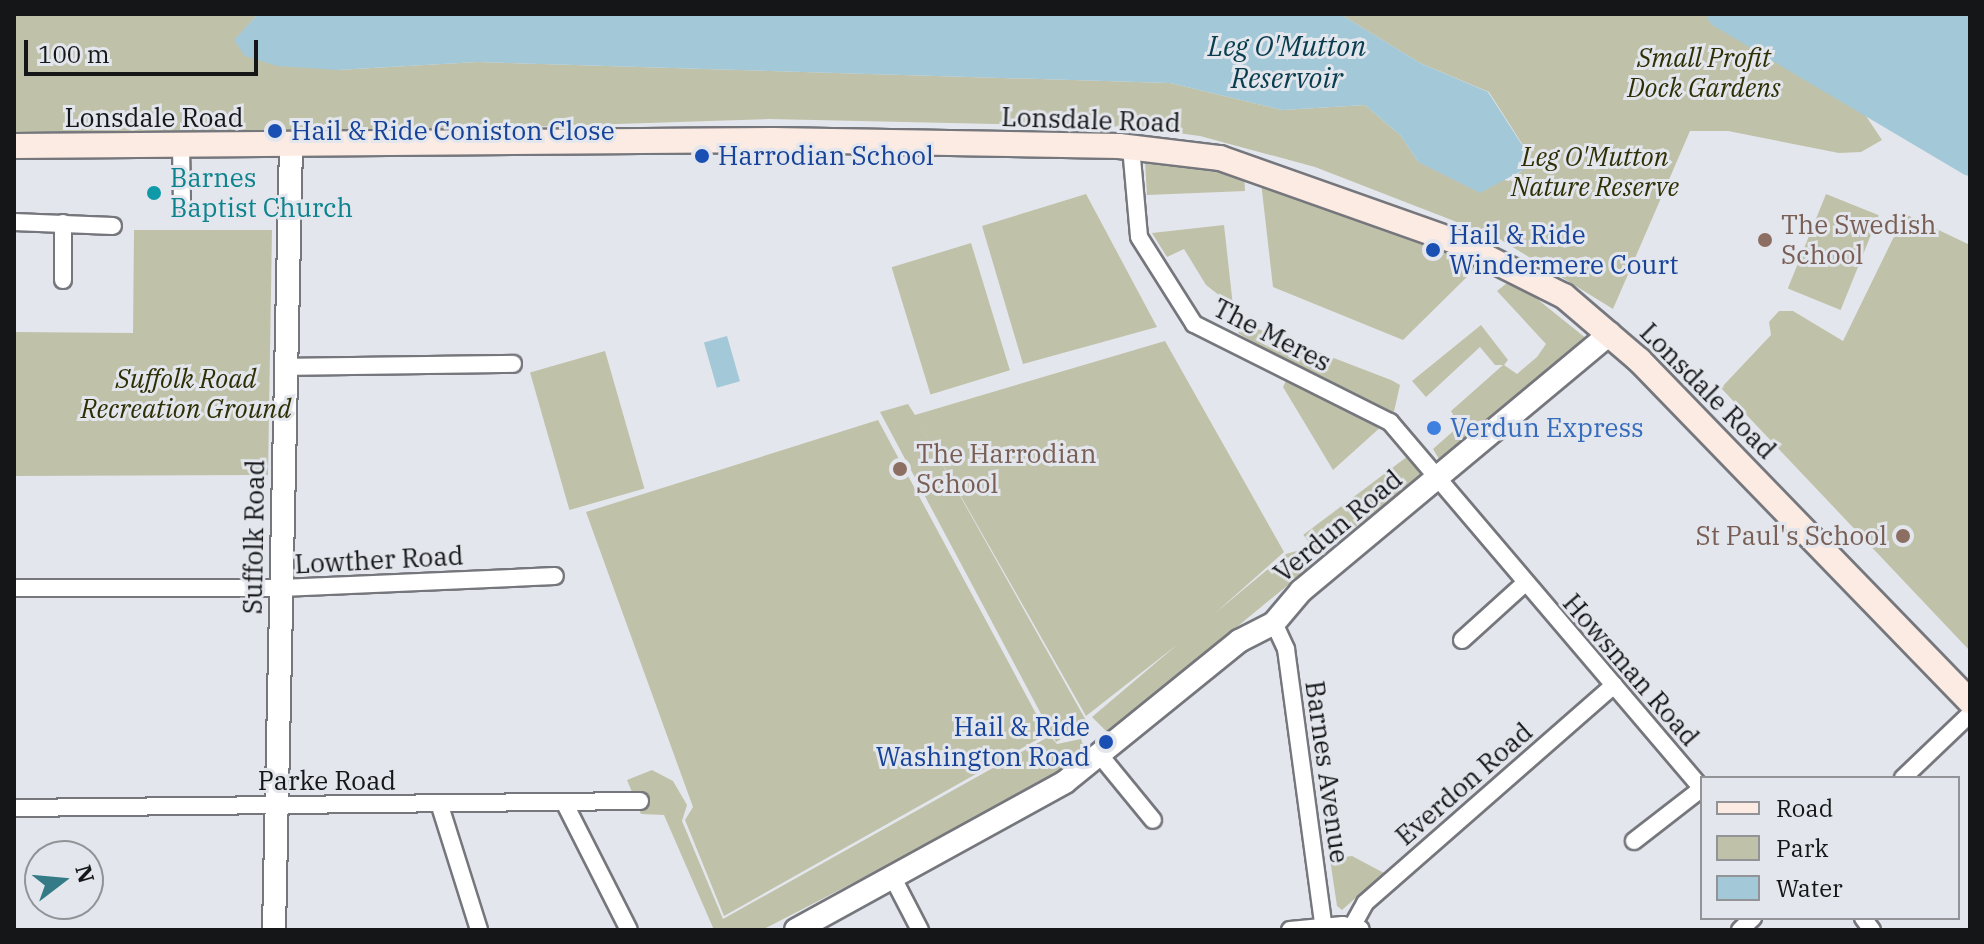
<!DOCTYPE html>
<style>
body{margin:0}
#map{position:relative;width:1984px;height:944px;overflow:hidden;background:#e3e6ec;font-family:"IBM Plex Serif",serif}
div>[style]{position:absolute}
.green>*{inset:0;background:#c0c1a9;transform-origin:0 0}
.water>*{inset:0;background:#a3c8d7;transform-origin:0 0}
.river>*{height:28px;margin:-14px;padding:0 14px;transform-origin:14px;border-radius:14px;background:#a3c8d7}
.roads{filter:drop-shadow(2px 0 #75777d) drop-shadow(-2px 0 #75777d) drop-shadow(0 2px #75777d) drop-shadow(0 -2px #75777d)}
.minor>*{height:16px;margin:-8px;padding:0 8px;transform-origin:8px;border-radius:8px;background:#fff}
.tertiary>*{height:22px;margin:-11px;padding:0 11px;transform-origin:11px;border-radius:11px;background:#fff}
.secondary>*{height:24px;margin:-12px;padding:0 12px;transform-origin:12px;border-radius:12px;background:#fcebe2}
.dots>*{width:22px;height:22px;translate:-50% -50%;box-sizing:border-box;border:4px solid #e3e6ec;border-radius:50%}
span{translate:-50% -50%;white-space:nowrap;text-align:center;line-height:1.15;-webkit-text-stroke:6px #e3e6ec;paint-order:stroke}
.park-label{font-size:26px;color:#2f2f05;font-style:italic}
.street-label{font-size:26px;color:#151618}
.transit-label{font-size:26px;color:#164399}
.left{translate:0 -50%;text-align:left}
.right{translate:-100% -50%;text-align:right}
.culture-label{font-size:26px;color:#0d838f}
.education-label{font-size:26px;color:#785e54}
.shop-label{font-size:26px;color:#366cbe}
.water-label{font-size:28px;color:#083d4e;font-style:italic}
.frame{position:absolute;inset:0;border:16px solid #151618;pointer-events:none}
.legend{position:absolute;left:1700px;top:776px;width:260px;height:144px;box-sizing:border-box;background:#e3e6ec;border:2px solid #919397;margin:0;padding:10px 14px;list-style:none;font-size:24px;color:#151618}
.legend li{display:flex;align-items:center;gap:16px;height:40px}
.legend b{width:40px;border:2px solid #919397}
.north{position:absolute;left:24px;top:840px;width:80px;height:80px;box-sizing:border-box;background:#e3e6ec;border:2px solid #919397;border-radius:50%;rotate:74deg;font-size:22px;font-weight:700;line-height:32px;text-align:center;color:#151618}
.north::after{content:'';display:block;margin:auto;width:28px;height:36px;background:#347a87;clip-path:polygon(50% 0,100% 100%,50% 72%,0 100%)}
.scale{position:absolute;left:24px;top:40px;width:234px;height:36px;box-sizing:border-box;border:4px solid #151618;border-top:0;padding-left:10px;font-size:24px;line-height:28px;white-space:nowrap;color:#151618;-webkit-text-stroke:6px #e3e6ec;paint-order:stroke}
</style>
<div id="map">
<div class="green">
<div style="clip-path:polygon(14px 14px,258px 14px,235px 40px,337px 70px,477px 62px,1170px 83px,1282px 110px,1365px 105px,1401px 136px,1418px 162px,1509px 181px,1525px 168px,1526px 150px,1489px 92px,1420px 63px,1340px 14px,1721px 14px,1856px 101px,1882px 140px,1861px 152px,1839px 153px,1728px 131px,1690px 131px,1613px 309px,1498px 238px,1315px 167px,1200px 136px,1132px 127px,769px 119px,365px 132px,14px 133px)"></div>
<div style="clip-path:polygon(1149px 158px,1244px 173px,1245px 191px,1147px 195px,1145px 161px)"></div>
<div style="clip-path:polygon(1261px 182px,1479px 265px,1403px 340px,1273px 287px)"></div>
<div style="clip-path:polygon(1086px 194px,1157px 327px,1023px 364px,982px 226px)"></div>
<div style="left:1826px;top:194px;width:57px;height:102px;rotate:22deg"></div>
<div style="clip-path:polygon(1905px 214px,1970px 245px,1970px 651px,1721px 388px,1771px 335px,1769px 322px,1779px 311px,1793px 311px,1843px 341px)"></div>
<div style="clip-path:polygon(1224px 225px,1233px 306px,1206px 285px,1184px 249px,1167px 257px,1152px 233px)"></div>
<div style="clip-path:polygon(134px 230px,272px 230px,268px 475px,14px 476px,14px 332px,133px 333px)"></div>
<div style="left:971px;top:243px;width:133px;height:83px;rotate:73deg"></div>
<div style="clip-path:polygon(1512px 279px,1587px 339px,1580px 350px,1442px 464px,1433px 449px,1459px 426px,1451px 411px,1503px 365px,1495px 365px,1480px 347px,1426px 397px,1412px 381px,1481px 325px,1508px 360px,1504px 365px,1517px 374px,1537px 357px,1546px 344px,1497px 291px)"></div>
<div style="clip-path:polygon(1245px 324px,1391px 380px,1400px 385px,1393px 416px,1333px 470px,1283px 387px,1293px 366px,1238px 333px)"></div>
<div style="clip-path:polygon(1165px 341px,1284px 552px,1214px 614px,1286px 554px,1300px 550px,1311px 566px,1108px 733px,1092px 717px,1178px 644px,1086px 716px,918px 421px,1088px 724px,1056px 742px,880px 412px,908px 404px,915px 415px)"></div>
<div style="left:605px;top:351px;width:143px;height:78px;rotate:74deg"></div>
<div style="clip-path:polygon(878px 420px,1047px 734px,724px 916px,685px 820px,693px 807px,586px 512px)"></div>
<div style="left:1412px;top:453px;width:25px;height:136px;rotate:53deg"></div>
<div style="clip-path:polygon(1050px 736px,1057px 744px,1081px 739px,1085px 751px,1056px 778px,762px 930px,714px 930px,664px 815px,641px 814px,627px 780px,652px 770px,673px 781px,687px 805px,682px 821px,723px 919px)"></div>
<div style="clip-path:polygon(1352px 856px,1384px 873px,1342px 910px,1337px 906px,1330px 859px)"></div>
</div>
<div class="water">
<div style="clip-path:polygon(258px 14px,1340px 14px,1420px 63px,1488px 92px,1526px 151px,1525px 169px,1480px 193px,1418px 162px,1401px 136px,1365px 105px,1282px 110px,1170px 83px,477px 62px,337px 70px,277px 66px,245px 56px,234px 40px)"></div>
<div style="clip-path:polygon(1721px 14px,1970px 14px,1970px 162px,1806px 65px)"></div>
<div style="left:727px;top:336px;width:47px;height:24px;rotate:74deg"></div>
</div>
<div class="river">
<div style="left:1721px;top:14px;width:290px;rotate:30.7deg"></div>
</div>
<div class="roads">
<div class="minor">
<div style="left:181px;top:145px;width:58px;rotate:89deg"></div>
<div style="left:1131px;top:147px;width:90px;rotate:84.9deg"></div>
<div style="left:1139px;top:237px;width:103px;rotate:57.7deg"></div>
<div style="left:1194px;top:324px;width:219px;rotate:26.6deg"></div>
<div style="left:1390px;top:422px;width:482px;rotate:49.6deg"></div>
<div style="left:14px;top:222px;width:99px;rotate:2.3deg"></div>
<div style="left:63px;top:280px;width:57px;rotate:-90deg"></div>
<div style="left:285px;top:367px;width:228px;rotate:-0.8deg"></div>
<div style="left:14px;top:588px;width:267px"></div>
<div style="left:281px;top:588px;width:274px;rotate:-2.5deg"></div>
<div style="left:1274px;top:623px;width:29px;rotate:65deg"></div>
<div style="left:1286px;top:649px;width:284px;rotate:82.3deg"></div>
<div style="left:1462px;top:640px;width:84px;rotate:-42.1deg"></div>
<div style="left:1099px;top:754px;width:85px;rotate:50.7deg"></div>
<div style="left:1903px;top:778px;width:93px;rotate:-43.7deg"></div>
<div style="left:565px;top:804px;width:141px;rotate:63.1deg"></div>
<div style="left:440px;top:806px;width:130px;rotate:72.5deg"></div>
<div style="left:14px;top:808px;width:626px;rotate:-0.64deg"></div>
<div style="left:1634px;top:841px;width:85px;rotate:-37.8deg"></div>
<div style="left:893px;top:878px;width:59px;rotate:62.6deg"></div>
<div style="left:1863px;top:918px;width:15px;rotate:53deg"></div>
<div style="left:1353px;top:925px;width:25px;rotate:-61deg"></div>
<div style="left:1365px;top:903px;width:331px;rotate:-41.2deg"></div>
<div style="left:1290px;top:930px;width:53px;rotate:-5.4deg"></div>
<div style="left:1343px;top:925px;width:18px;rotate:13deg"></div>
<div style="left:1740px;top:930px;width:18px;rotate:-43deg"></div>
</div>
<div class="tertiary">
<div style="left:274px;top:930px;width:784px;rotate:-88.76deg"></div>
<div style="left:796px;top:930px;width:307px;rotate:-28.8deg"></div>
<div style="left:1065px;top:782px;width:224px;rotate:-39deg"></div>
<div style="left:1239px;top:641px;width:39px;rotate:-27deg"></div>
<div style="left:1274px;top:623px;width:42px;rotate:-49.8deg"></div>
<div style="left:1301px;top:591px;width:402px;rotate:-39.8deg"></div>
</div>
<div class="secondary">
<div style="left:14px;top:146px;width:759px;rotate:-0.45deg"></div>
<div style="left:773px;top:140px;width:346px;rotate:1deg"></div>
<div style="left:1119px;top:146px;width:102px;rotate:6.8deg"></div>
<div style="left:1220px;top:158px;width:248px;rotate:19.5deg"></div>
<div style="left:1454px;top:241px;width:123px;rotate:26.6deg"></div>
<div style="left:1564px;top:296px;width:99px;rotate:40.5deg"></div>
<div style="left:1639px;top:360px;width:475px;rotate:45.9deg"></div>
</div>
</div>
<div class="dots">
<div style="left:275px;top:131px;background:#1a4fb4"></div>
<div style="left:702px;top:156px;background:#1a4fb4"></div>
<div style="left:154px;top:193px;background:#0f9aa8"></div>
<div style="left:1765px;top:240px;background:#8d6e63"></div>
<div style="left:1433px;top:250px;background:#1a4fb4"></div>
<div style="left:1434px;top:428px;background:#3f7fe0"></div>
<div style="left:900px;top:469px;background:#8d6e63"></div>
<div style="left:1903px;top:536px;background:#8d6e63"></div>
<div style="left:1106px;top:742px;background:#1a4fb4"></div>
</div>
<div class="park-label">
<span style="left:1704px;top:73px">Small Profit<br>Dock Gardens</span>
<span style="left:1595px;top:172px">Leg O'Mutton<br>Nature Reserve</span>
<span style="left:186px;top:394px">Suffolk Road<br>Recreation Ground</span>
</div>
<div class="street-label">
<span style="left:154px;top:118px">Lonsdale Road</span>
<span style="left:1091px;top:120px;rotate:2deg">Lonsdale Road</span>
<span style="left:1272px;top:335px;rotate:27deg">The Meres</span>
<span style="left:1708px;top:391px;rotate:45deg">Lonsdale Road</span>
<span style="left:1338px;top:526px;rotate:-40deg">Verdun Road</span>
<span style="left:254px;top:537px;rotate:-89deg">Suffolk Road</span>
<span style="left:379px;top:560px;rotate:-3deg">Lowther Road</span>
<span style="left:1631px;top:670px;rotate:49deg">Howsman Road</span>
<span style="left:1327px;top:772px;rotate:82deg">Barnes Avenue</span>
<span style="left:327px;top:781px">Parke Road</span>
<span style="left:1464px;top:784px;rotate:-41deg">Everdon Road</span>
</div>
<div class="transit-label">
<span class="left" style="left:291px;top:131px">Hail &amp; Ride Coniston Close</span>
<span class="left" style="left:718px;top:156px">Harrodian School</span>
<span class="left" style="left:1449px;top:250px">Hail &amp; Ride<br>Windermere Court</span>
<span class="right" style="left:1090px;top:742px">Hail &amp; Ride<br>Washington Road</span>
</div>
<div class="culture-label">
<span class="left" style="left:170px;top:193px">Barnes<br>Baptist Church</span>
</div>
<div class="education-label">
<span class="left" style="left:1781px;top:240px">The Swedish<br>School</span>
<span class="left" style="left:916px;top:469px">The Harrodian<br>School</span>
<span class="right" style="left:1887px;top:536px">St Paul's School</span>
</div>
<div class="shop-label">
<span class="left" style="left:1450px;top:428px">Verdun Express</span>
</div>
<div class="water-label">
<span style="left:1287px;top:62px">Leg O'Mutton<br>Reservoir</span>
</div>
<div class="frame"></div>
<ul class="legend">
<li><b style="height:10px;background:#fcebe2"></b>Road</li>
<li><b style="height:22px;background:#c0c1a9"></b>Park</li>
<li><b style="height:22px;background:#a3c8d7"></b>Water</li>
</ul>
<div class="north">N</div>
<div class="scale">100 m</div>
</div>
